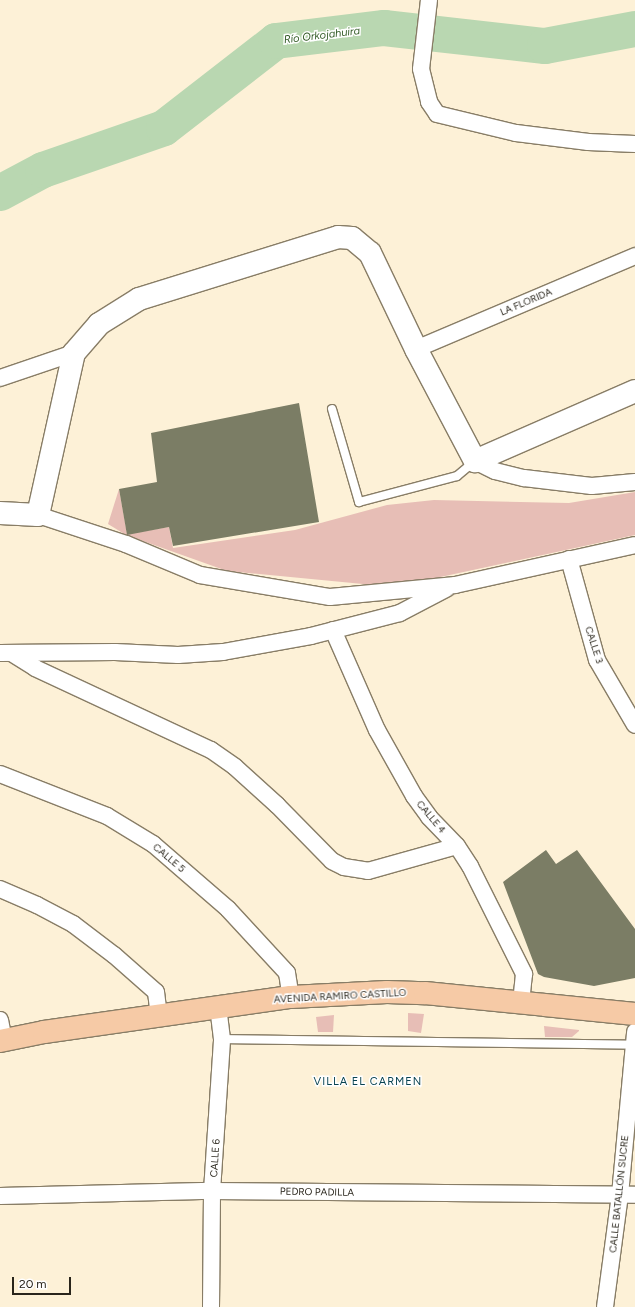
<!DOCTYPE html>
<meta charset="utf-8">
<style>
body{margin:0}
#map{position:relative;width:635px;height:1307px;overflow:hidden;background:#fdf1d7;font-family:Figtree,sans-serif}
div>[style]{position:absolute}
.green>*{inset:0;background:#e7beb6}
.river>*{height:36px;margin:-18px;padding:0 18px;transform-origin:18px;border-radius:18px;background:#b9d7b1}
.building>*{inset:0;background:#7b7d65}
.roads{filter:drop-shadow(1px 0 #887d66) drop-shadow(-1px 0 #887d66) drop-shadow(0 1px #887d66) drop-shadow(0 -1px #887d66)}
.service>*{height:8px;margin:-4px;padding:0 4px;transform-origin:4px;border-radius:4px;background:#fff}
.minor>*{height:16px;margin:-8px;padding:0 8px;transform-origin:8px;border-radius:8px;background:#fff}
.secondary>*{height:22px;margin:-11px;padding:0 11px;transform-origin:11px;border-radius:11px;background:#fff}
.primary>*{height:22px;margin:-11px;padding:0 11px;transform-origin:11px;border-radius:11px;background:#f6caa6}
span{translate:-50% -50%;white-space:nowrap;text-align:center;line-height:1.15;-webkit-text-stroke:3px #fff;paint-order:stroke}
.street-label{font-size:10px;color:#29251b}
.water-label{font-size:11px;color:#325a26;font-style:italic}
.neighbourhood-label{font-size:11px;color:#094351;letter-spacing:1px}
.scale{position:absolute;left:12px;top:1277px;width:59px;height:18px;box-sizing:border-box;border:2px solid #29251b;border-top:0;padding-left:5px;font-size:12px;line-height:14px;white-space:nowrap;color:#29251b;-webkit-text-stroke:3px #fff;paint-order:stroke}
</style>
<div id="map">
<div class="green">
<div style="clip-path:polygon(119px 489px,127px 534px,169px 527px,173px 548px,295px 530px,387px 505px,434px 500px,569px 503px,635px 492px,635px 535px,394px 587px,227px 571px,126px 535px,108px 524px)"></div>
<div style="clip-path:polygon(408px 1013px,424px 1014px,421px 1033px,408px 1031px)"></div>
<div style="clip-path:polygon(334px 1015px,333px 1032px,318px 1032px,316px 1017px)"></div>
<div style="clip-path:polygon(544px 1026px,579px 1030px,579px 1031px,572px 1037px,545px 1037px)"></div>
</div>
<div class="river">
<div style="left:0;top:193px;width:49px;rotate:-28.1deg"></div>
<div style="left:43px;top:170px;width:128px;rotate:-19.1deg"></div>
<div style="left:164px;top:128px;width:142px;rotate:-37.8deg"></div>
<div style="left:276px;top:41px;width:109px;rotate:-6.9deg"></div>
<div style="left:384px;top:28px;width:162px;rotate:6.4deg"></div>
<div style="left:545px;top:46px;width:92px;rotate:-10.7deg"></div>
</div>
<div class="building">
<div style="clip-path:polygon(299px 403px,319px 522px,173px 546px,169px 527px,127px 535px,119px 489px,157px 482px,151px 433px)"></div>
<div style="clip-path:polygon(546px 850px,556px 864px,577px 850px,635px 929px,635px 978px,594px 986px,544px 977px,538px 974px,503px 882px)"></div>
</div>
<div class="roads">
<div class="service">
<div style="left:332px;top:409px;width:97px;rotate:73.8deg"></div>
<div style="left:359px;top:502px;width:101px;rotate:-14.9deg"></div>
<div style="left:457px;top:476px;width:23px;rotate:-40deg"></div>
<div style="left:222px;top:1039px;width:412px;rotate:0.8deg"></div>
</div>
<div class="minor">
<div style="left:429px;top:0;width:69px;rotate:96.6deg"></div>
<div style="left:421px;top:69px;width:34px;rotate:76deg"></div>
<div style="left:429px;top:102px;width:14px;rotate:56deg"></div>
<div style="left:437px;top:114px;width:81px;rotate:13.5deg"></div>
<div style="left:516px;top:133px;width:73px;rotate:7.1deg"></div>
<div style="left:588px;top:142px;width:47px;rotate:2.4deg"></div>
<div style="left:416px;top:349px;width:238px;rotate:-23deg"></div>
<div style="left:0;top:378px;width:78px;rotate:-18.7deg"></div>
<div style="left:475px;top:461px;width:22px;rotate:27deg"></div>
<div style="left:495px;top:471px;width:30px;rotate:14deg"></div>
<div style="left:524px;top:478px;width:68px;rotate:6.7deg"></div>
<div style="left:592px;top:486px;width:43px;rotate:-5.3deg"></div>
<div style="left:38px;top:515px;width:93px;rotate:18.2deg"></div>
<div style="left:126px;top:544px;width:80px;rotate:22.7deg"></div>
<div style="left:200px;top:575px;width:132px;rotate:9.6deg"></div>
<div style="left:330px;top:597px;width:126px;rotate:-5.5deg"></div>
<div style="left:455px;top:585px;width:184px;rotate:-12.5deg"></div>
<div style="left:569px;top:559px;width:105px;rotate:74.5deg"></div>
<div style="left:597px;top:660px;width:75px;rotate:59.7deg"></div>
<div style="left:333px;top:630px;width:109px;rotate:66.3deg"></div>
<div style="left:377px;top:730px;width:76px;rotate:60.7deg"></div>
<div style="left:414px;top:796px;width:26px;rotate:54deg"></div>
<div style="left:429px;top:817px;width:40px;rotate:46deg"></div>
<div style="left:457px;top:846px;width:24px;rotate:57deg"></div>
<div style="left:470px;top:866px;width:121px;rotate:63.4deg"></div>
<div style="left:524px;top:974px;width:28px;rotate:96deg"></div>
<div style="left:0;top:653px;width:115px;rotate:-0.5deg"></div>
<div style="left:115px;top:652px;width:63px;rotate:2.7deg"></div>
<div style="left:178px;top:655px;width:45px;rotate:-3.8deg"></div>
<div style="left:223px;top:652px;width:89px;rotate:-10.3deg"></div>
<div style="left:311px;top:636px;width:92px;rotate:-14.5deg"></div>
<div style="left:400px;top:613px;width:52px;rotate:-27.6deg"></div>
<div style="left:13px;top:654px;width:26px;rotate:32deg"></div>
<div style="left:35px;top:668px;width:194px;rotate:25deg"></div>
<div style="left:211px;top:750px;width:29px;rotate:35deg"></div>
<div style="left:235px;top:767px;width:57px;rotate:42.1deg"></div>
<div style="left:277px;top:805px;width:78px;rotate:45.5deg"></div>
<div style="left:332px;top:861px;width:13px;rotate:27deg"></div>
<div style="left:344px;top:867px;width:24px;rotate:9deg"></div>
<div style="left:368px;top:871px;width:92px;rotate:-15.7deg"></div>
<div style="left:0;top:774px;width:115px;rotate:21.4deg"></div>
<div style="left:107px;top:816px;width:54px;rotate:31.3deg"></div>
<div style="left:153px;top:844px;width:99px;rotate:40.9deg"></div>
<div style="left:228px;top:909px;width:87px;rotate:47.3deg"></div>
<div style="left:287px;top:973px;width:24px;rotate:81deg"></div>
<div style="left:0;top:889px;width:40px;rotate:23.4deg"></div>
<div style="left:37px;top:905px;width:41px;rotate:27.8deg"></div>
<div style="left:73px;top:924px;width:51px;rotate:37.1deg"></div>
<div style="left:114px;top:955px;width:56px;rotate:41.4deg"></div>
<div style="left:156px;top:992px;width:24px;rotate:83deg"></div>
<div style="left:0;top:1020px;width:20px;rotate:79deg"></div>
<div style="left:0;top:1196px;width:212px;rotate:-1.4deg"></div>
<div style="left:212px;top:1191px;width:423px;rotate:0.5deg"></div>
<div style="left:211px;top:1307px;width:116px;rotate:-89.5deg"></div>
<div style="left:212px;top:1191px;width:152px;rotate:-86.2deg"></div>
<div style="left:222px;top:1039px;width:31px;rotate:-97deg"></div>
<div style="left:605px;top:1307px;width:113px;rotate:-82.4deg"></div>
<div style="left:620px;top:1195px;width:164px;rotate:-84.7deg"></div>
</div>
<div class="secondary">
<div style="left:0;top:513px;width:38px;rotate:3deg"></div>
<div style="left:38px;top:515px;width:166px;rotate:-77.5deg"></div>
<div style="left:74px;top:353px;width:38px;rotate:-49deg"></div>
<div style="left:99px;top:324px;width:47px;rotate:-32deg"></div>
<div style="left:139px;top:299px;width:208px;rotate:-17.3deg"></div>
<div style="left:338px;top:237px;width:14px;rotate:4deg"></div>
<div style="left:352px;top:238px;width:23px;rotate:40deg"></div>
<div style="left:370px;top:253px;width:106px;rotate:64.4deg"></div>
<div style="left:416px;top:349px;width:127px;rotate:62.2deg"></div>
<div style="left:475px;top:461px;width:175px;rotate:-23.6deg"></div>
</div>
<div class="primary">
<div style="left:0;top:1041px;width:45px;rotate:-11.6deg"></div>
<div style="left:44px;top:1032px;width:249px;rotate:-8.1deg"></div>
<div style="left:291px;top:997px;width:96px;rotate:-3deg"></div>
<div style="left:387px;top:992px;width:38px;rotate:2deg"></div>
<div style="left:425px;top:993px;width:211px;rotate:5.7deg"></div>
</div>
</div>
<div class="street-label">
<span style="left:526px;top:302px;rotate:-23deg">LA FLORIDA</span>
<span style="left:594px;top:645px;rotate:72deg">CALLE 3</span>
<span style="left:431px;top:817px;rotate:50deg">CALLE 4</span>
<span style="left:169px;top:858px;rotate:40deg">CALLE 5</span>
<span style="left:340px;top:996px;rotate:-3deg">AVENIDA RAMIRO CASTILLO</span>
<span style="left:215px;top:1158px;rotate:-86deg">CALLE 6</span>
<span style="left:317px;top:1192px;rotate:1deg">PEDRO PADILLA</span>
<span style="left:619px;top:1194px;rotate:-84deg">CALLE BATALLÓN SUCRE</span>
</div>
<div class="water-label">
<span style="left:322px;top:36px;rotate:-7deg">Río Orkojahuira</span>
</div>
<div class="neighbourhood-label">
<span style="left:368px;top:1082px">VILLA EL CARMEN</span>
</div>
<div class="scale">20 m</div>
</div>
